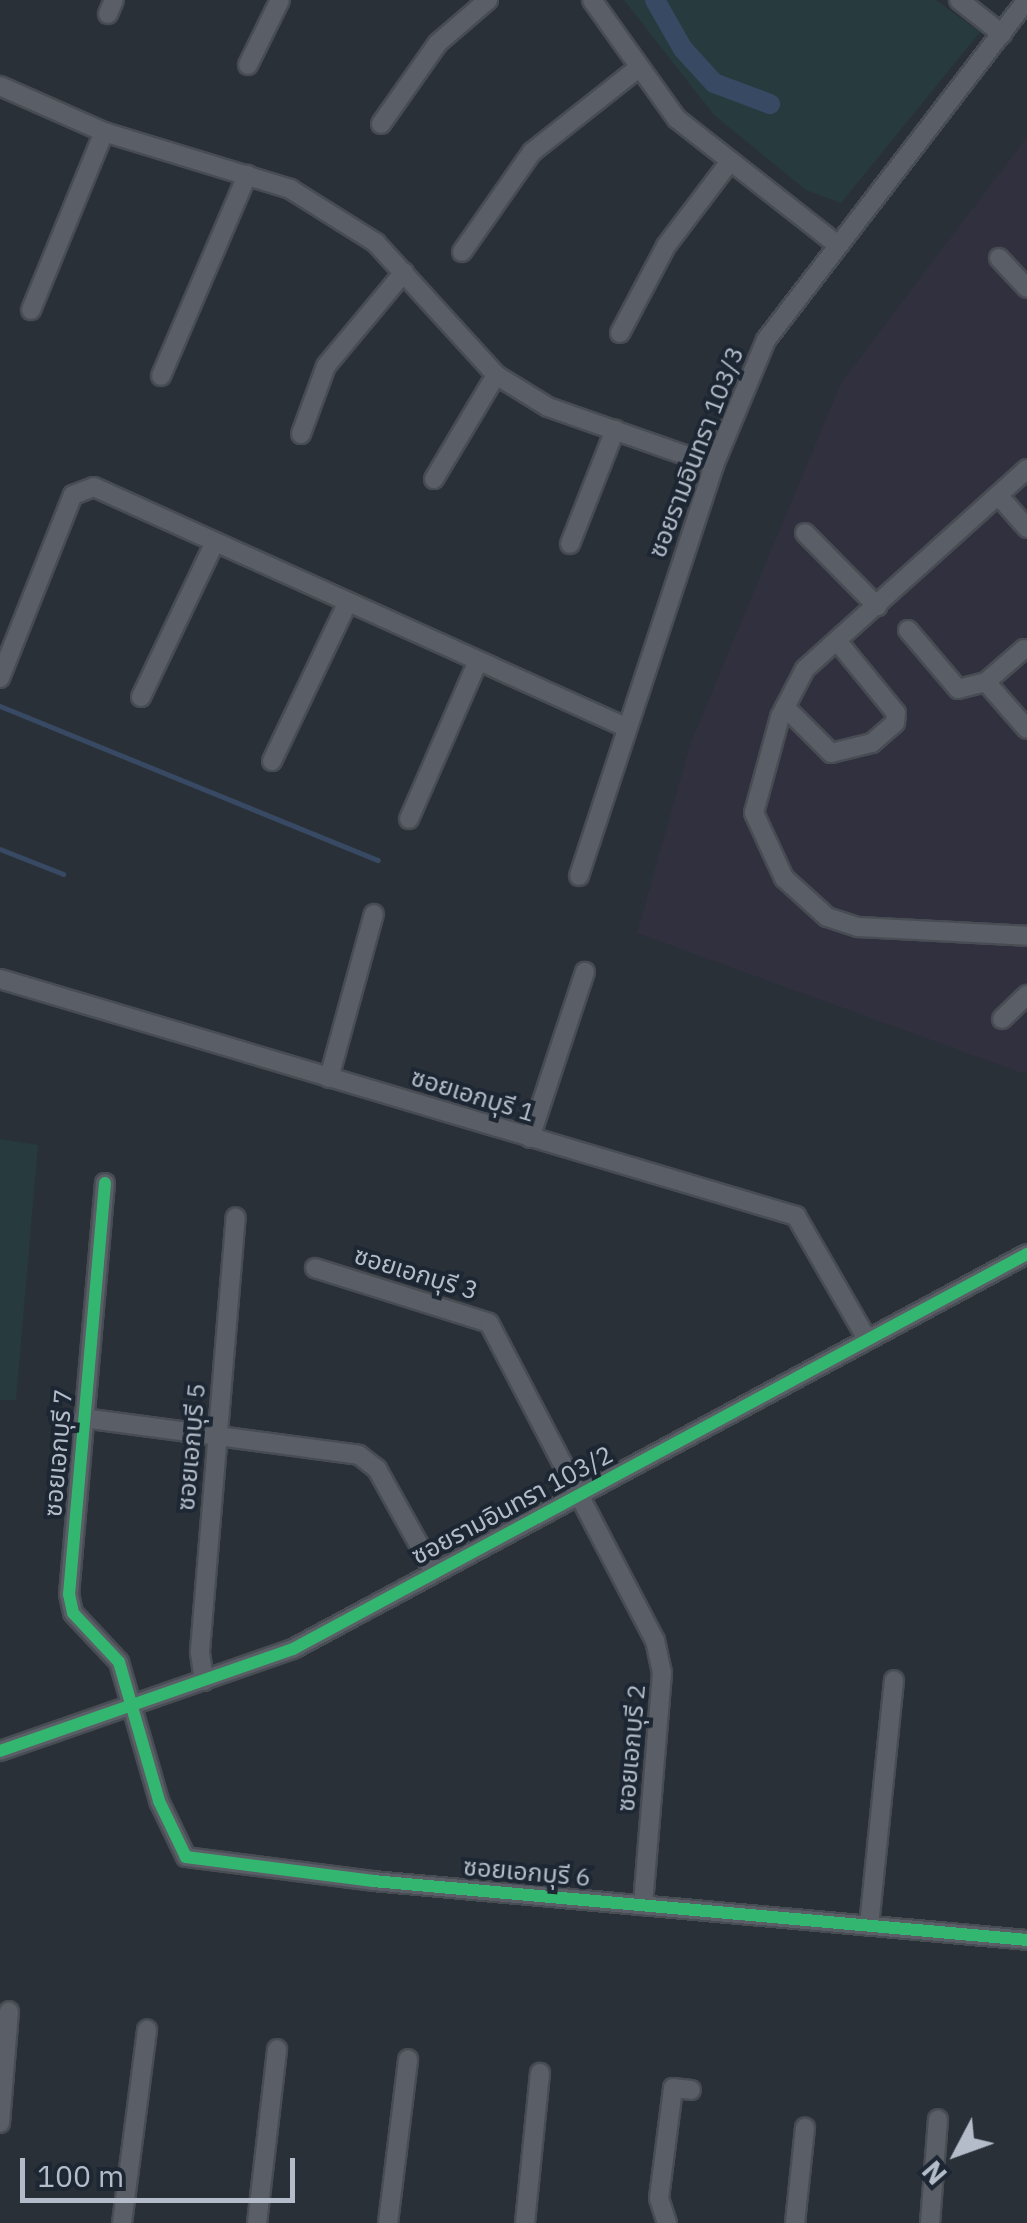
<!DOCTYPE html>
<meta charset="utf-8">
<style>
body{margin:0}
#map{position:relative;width:1027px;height:2223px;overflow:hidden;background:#2a3038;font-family:"IBM Plex Sans","Noto Sans Thai",sans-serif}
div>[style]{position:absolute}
.medical>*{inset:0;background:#31303e}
.green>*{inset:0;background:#273a3e}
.stream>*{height:5px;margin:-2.5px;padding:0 2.5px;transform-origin:2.5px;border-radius:2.5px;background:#384963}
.canal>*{height:20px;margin:-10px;padding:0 10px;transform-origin:10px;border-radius:10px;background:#384963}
.roads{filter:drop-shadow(2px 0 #484c53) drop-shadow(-2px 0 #484c53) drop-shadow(0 2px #484c53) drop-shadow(0 -2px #484c53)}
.minor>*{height:18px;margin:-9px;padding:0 9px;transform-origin:9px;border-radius:9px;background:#5a5e66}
.cycleway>*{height:12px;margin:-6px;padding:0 6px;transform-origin:6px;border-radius:6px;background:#33b770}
span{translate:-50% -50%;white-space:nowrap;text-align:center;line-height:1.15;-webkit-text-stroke:8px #1d2633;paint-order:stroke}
.street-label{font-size:25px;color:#b4bcc9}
.north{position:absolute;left:907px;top:2103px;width:100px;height:100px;-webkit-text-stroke:8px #1d2633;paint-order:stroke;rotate:229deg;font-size:28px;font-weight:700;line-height:40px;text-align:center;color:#b4bcc9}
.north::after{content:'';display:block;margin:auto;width:35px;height:45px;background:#b4bcc9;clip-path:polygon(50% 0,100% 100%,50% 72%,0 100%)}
.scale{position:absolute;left:20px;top:2158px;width:275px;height:45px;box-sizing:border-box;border:5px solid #b4bcc9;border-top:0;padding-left:12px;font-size:30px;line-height:35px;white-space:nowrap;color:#b4bcc9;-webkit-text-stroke:8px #1d2633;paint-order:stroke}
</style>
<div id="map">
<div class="medical">
<div style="clip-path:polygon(1027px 137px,1027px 1072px,1025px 1074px,637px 933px,691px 742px,841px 383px)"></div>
</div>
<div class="green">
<div style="clip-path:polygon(624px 0,936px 0,980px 32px,841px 203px,806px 190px,714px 115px)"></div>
<div style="clip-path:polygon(0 1139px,38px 1145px,16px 1400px,0 1400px)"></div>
</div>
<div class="stream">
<div style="left:0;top:706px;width:408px;rotate:22.2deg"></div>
<div style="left:0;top:849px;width:68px;rotate:21.6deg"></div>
</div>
<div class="canal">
<div style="left:655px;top:0;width:56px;rotate:60.3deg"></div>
<div style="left:683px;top:49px;width:46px;rotate:47.6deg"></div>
<div style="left:714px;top:83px;width:60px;rotate:20.6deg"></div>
</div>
<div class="roads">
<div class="minor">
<div style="left:592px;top:0;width:146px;rotate:54.5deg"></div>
<div style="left:677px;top:119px;width:201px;rotate:38.1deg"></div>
<div style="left:959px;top:0;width:55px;rotate:38.3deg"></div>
<div style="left:108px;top:14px;width:15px;rotate:-67deg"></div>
<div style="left:248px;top:65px;width:72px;rotate:-63.8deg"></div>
<div style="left:0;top:86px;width:114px;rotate:23.9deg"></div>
<div style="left:104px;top:132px;width:195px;rotate:17deg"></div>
<div style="left:290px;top:189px;width:102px;rotate:32.1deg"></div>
<div style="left:376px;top:243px;width:178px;rotate:47.7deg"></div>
<div style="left:496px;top:375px;width:61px;rotate:31.6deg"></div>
<div style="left:548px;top:407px;width:176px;rotate:19.3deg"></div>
<div style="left:381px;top:124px;width:99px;rotate:-54.9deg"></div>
<div style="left:438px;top:43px;width:66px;rotate:-40.7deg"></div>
<div style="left:462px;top:252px;width:122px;rotate:-55deg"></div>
<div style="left:532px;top:152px;width:134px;rotate:-38.3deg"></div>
<div style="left:999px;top:258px;width:41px;rotate:47deg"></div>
<div style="left:31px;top:310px;width:192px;rotate:-67.7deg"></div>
<div style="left:620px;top:333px;width:98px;rotate:-62.1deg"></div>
<div style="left:666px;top:246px;width:103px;rotate:-52.9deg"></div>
<div style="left:161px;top:376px;width:219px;rotate:-66.8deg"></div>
<div style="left:301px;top:434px;width:72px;rotate:-69.8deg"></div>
<div style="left:326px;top:366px;width:122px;rotate:-50.3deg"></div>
<div style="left:1027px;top:469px;width:299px;rotate:138deg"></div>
<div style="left:805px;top:669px;width:54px;rotate:117.5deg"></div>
<div style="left:780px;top:717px;width:99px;rotate:105.2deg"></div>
<div style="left:754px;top:813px;width:72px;rotate:65.2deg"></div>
<div style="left:784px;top:878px;width:58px;rotate:42.2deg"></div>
<div style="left:827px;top:917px;width:33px;rotate:18deg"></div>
<div style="left:858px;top:927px;width:169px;rotate:3deg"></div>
<div style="left:434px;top:479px;width:121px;rotate:-59.2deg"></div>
<div style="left:998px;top:495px;width:44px;rotate:48.7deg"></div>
<div style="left:805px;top:533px;width:103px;rotate:45.4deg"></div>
<div style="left:570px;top:544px;width:123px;rotate:-68.5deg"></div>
<div style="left:908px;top:630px;width:77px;rotate:49.7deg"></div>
<div style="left:958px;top:689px;width:29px;rotate:-14deg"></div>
<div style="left:1024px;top:649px;width:50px;rotate:139deg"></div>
<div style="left:986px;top:682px;width:62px;rotate:48.9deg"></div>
<div style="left:0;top:678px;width:197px;rotate:-68.3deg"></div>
<div style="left:73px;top:495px;width:22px;rotate:-21deg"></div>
<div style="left:94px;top:487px;width:580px;rotate:24.31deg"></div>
<div style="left:141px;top:697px;width:172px;rotate:-64.5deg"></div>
<div style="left:785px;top:707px;width:65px;rotate:45deg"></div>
<div style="left:831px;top:753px;width:42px;rotate:-13.7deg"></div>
<div style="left:872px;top:743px;width:30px;rotate:-41deg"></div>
<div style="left:895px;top:723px;width:10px;rotate:-84deg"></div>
<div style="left:896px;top:713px;width:92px;rotate:-129.2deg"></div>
<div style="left:272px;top:761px;width:174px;rotate:-64.5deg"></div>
<div style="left:409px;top:819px;width:172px;rotate:-66.4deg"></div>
<div style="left:579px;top:876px;width:433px;rotate:-71.8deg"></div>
<div style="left:714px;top:465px;width:135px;rotate:-67.4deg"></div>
<div style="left:766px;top:340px;width:429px;rotate:-52.5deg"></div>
<div style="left:0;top:979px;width:831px;rotate:16.58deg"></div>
<div style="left:796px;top:1216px;width:142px;rotate:60deg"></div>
<div style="left:1002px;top:1019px;width:35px;rotate:-44deg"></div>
<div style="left:329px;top:1078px;width:170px;rotate:-74.7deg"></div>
<div style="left:530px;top:1138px;width:175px;rotate:-71.7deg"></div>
<div style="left:105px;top:1183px;width:413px;rotate:95deg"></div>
<div style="left:69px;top:1594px;width:19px;rotate:78deg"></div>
<div style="left:73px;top:1613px;width:67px;rotate:46.8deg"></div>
<div style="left:119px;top:1662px;width:145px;rotate:73.9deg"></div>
<div style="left:159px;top:1801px;width:62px;rotate:64.3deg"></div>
<div style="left:186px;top:1857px;width:189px;rotate:7.3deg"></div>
<div style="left:373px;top:1881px;width:657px;rotate:5.15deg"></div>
<div style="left:315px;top:1268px;width:182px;rotate:17.5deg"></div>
<div style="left:489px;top:1323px;width:358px;rotate:62.4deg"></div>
<div style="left:655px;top:1640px;width:34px;rotate:78deg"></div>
<div style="left:662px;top:1673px;width:233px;rotate:94.7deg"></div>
<div style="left:83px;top:1418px;width:278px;rotate:7.6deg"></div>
<div style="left:359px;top:1455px;width:23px;rotate:38deg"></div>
<div style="left:377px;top:1469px;width:118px;rotate:61deg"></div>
<div style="left:204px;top:1681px;width:30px;rotate:-98deg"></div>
<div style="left:200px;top:1651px;width:435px;rotate:-85.3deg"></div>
<div style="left:0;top:1751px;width:310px;rotate:-19.2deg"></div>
<div style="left:293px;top:1649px;width:834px;rotate:-28.29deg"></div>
<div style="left:869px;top:1926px;width:247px;rotate:-84.2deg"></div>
<div style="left:0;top:2123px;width:112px;rotate:-85.4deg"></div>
<div style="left:122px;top:2223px;width:195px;rotate:-82.6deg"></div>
<div style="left:257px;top:2223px;width:175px;rotate:-83.4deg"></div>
<div style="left:388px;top:2223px;width:165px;rotate:-83deg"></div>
<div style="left:525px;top:2223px;width:151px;rotate:-84.3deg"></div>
<div style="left:667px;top:2223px;width:26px;rotate:-108deg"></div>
<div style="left:659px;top:2198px;width:111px;rotate:-82.7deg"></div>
<div style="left:673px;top:2088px;width:18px;rotate:6deg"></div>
<div style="left:795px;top:2223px;width:96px;rotate:-84deg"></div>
<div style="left:930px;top:2223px;width:104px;rotate:-85.6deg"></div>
</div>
</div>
<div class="cycleway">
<div style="left:105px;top:1183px;width:413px;rotate:95deg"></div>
<div style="left:69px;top:1594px;width:19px;rotate:78deg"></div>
<div style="left:73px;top:1613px;width:67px;rotate:46.8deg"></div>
<div style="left:119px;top:1662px;width:145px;rotate:73.9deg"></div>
<div style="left:159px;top:1801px;width:62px;rotate:64.3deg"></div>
<div style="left:186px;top:1857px;width:189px;rotate:7.3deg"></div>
<div style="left:373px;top:1881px;width:657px;rotate:5.15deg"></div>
<div style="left:0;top:1751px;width:310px;rotate:-19.2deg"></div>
<div style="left:293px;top:1649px;width:834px;rotate:-28.29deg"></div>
</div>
<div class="street-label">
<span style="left:696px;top:452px;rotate:-69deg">ซอยรามอินทรา 103/3</span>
<span style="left:473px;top:1095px;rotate:17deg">ซอยเอกบุรี 1</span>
<span style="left:416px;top:1273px;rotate:17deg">ซอยเอกบุรี 3</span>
<span style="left:191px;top:1447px;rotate:-85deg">ซอยเอกบุรี 5</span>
<span style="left:58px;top:1453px;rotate:-85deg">ซอยเอกบุรี 7</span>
<span style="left:512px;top:1505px;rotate:-28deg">ซอยรามอินทรา 103/2</span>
<span style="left:631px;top:1748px;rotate:-85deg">ซอยเอกบุรี 2</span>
<span style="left:527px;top:1872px;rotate:5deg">ซอยเอกบุรี 6</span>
</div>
<div class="north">N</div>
<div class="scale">100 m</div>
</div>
